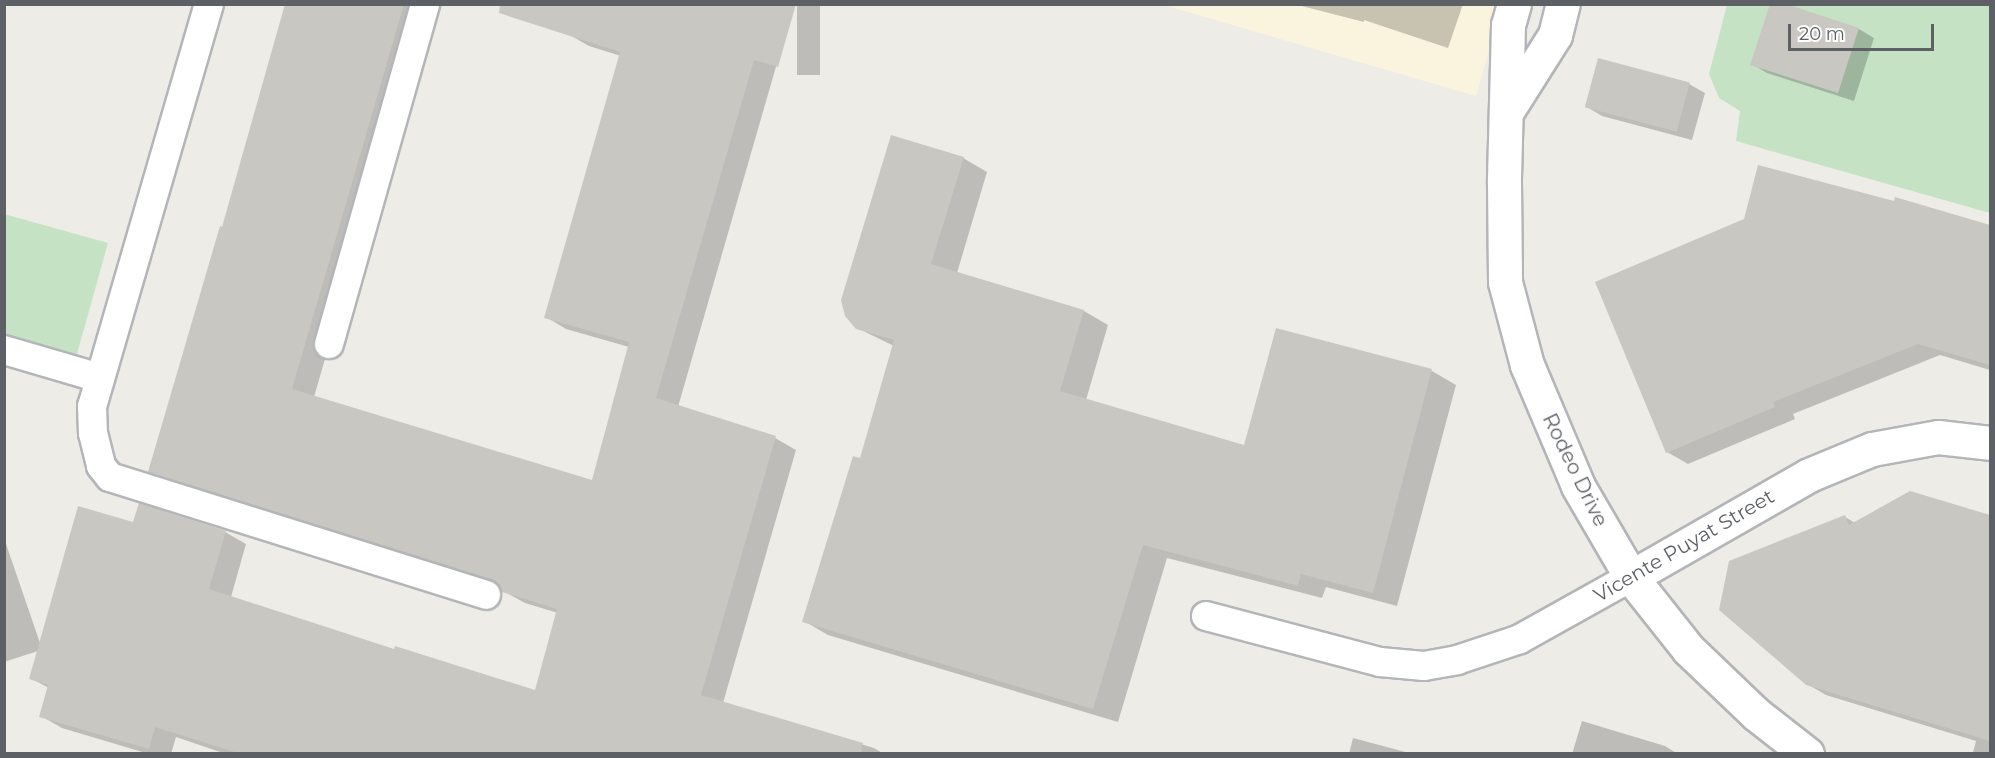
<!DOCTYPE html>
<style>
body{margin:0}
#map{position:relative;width:1995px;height:758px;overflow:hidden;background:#eeece6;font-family:Montserrat,sans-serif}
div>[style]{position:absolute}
.commercial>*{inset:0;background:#faf3de}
.green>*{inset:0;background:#c5e2c5}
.shadow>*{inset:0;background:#0003;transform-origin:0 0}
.building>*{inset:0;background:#c9c7c2;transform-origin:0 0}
.roads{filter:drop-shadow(2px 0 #b3b5b9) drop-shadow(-2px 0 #b3b5b9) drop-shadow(0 2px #b3b5b9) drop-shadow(0 -2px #b3b5b9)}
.lane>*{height:28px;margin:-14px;padding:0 14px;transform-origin:14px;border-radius:14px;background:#fff}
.street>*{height:33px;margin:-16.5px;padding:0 16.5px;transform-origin:16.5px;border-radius:16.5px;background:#fff}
span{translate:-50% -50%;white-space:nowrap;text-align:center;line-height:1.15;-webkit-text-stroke:5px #fff;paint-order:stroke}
.street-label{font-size:20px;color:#5d6064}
.frame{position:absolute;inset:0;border:6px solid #5d6064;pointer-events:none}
.scale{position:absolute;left:1788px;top:24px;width:146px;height:27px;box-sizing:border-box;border:3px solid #5d6064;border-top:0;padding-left:8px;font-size:18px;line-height:21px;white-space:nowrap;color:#5d6064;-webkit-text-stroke:4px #fff;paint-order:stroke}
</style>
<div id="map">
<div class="commercial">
<div style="clip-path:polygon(1164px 5px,1502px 5px,1476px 96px)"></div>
</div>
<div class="green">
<div style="clip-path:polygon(1727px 5px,1990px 5px,1990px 213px,1736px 141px,1740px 111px,1719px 98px,1709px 74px)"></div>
<div style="clip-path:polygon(4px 214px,108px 243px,75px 361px,5px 341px)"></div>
</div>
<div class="shadow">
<div style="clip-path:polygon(287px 4px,428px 4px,314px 397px,593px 481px,629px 347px,566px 329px,546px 317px,621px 56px,589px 46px,568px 34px,794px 4px,678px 407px,775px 438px,796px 450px,723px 703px,874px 748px,884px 754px,226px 754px,176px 737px,171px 754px,149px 754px,62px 728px,41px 716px,49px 688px,30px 678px,38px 651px,4px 662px,4px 538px,40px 643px,134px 523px,225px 532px,246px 544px,231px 597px,395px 650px,536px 692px,558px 613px,525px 603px,503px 591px,501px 587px,170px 483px,150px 471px,223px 228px)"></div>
<div style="left:797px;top:4px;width:23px;height:71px"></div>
<div style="clip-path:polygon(1294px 4px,1463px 4px,1448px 48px,1364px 20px,1364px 22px)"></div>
<div style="clip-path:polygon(1781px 4px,1859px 29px,1874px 38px,1854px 101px,1767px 73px,1752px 64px)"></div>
<div style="clip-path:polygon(1689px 84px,1705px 93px,1692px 140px,1602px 116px,1587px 107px)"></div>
<div style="clip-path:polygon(963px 158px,987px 172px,957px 273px,1084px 311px,1108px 325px,1086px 400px,1245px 447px,1432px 371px,1456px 385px,1397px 606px,1326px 587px,1322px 598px,1167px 558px,1118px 722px,828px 635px,804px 621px,861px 459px,894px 346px,857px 328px)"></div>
<div style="clip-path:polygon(1896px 199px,1990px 226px,1990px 370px,1940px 355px,1793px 414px,1795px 419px,1688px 464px,1667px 452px)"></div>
<div style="clip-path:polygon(1910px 493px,1990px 516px,1990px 754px,1973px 752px,1976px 741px,1826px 695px,1807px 684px,1845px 517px,1855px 523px)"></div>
<div style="clip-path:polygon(1582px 721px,1665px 746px,1678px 754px,1572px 754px)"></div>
<div style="clip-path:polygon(1353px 738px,1413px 754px,1349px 754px)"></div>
</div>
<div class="building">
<div style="clip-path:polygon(285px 4px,404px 4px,292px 389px,592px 480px,629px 342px,544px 318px,620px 52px,499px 13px,500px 4px,796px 4px,778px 67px,754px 60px,656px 398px,776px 436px,701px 695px,863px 743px,861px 753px,238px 753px,155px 727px,149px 749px,39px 717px,48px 685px,29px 679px,78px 506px,133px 522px,139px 503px,226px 531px,209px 589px,394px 649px,395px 646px,535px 690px,557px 609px,502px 592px,498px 584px,491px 579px,148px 472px,220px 226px,222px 227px)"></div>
<div style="clip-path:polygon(1770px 4px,1786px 4px,1859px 28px,1838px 93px,1750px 65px)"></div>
<div style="left:1598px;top:58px;width:95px;height:51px;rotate:15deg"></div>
<div style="clip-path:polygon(891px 135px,964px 157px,931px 264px,1084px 310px,1060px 391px,1244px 445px,1276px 328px,1432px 369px,1373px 593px,1301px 574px,1298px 586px,1143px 545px,1093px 709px,802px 622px,853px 456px,860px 458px,894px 340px,856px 329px,845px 316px,841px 300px)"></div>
<div style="clip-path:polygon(1758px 165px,1894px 201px,1895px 197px,1990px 225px,1990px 365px,1918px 344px,1773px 402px,1775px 407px,1666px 453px,1595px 282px,1744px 219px)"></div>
<div style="clip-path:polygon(1910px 491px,1990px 515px,1990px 741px,1806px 685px,1719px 610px,1729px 561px,1845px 515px,1849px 525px)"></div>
</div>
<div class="roads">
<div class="lane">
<div style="left:209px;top:4px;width:419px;rotate:106.2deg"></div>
<div style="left:92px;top:406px;width:27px;rotate:88deg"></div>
<div style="left:93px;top:433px;width:34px;rotate:76deg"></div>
<div style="left:101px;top:466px;width:14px;rotate:51deg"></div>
<div style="left:110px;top:477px;width:394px;rotate:17.4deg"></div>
<div style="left:329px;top:344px;width:353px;rotate:-74.2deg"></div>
<div style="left:4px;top:350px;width:100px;rotate:16.3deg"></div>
<div style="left:1206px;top:616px;width:180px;rotate:14.8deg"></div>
<div style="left:1380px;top:662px;width:44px;rotate:5.2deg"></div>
<div style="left:1424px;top:666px;width:34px;rotate:-10deg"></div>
<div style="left:1457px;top:660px;width:66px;rotate:-18.4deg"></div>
<div style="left:1520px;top:639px;width:127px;rotate:-29.2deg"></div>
</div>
<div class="street">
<div style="left:1514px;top:4px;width:22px;rotate:106deg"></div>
<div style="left:1508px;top:25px;width:158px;rotate:91.5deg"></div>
<div style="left:1504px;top:183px;width:99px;rotate:89.4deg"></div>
<div style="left:1505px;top:282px;width:86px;rotate:75.2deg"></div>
<div style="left:1527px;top:365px;width:131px;rotate:67.1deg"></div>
<div style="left:1578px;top:486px;width:105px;rotate:59.8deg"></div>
<div style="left:1631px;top:577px;width:92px;rotate:51.6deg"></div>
<div style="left:1688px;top:649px;width:94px;rotate:43.7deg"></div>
<div style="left:1756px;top:714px;width:65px;rotate:38.1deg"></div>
<div style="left:1507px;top:111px;width:90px;rotate:-57.7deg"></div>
<div style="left:1555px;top:35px;width:32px;rotate:-76deg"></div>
<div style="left:1631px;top:577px;width:205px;rotate:-29.8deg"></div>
<div style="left:1809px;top:475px;width:68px;rotate:-22.4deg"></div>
<div style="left:1872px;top:449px;width:67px;rotate:-10.3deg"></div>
<div style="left:1938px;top:437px;width:52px;rotate:6.6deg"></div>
</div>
</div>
<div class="street-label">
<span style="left:1575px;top:470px;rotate:64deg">Rodeo Drive</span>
<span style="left:1684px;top:546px;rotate:-30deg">Vicente Puyat Street</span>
</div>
<div class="frame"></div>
<div class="scale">20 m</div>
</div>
